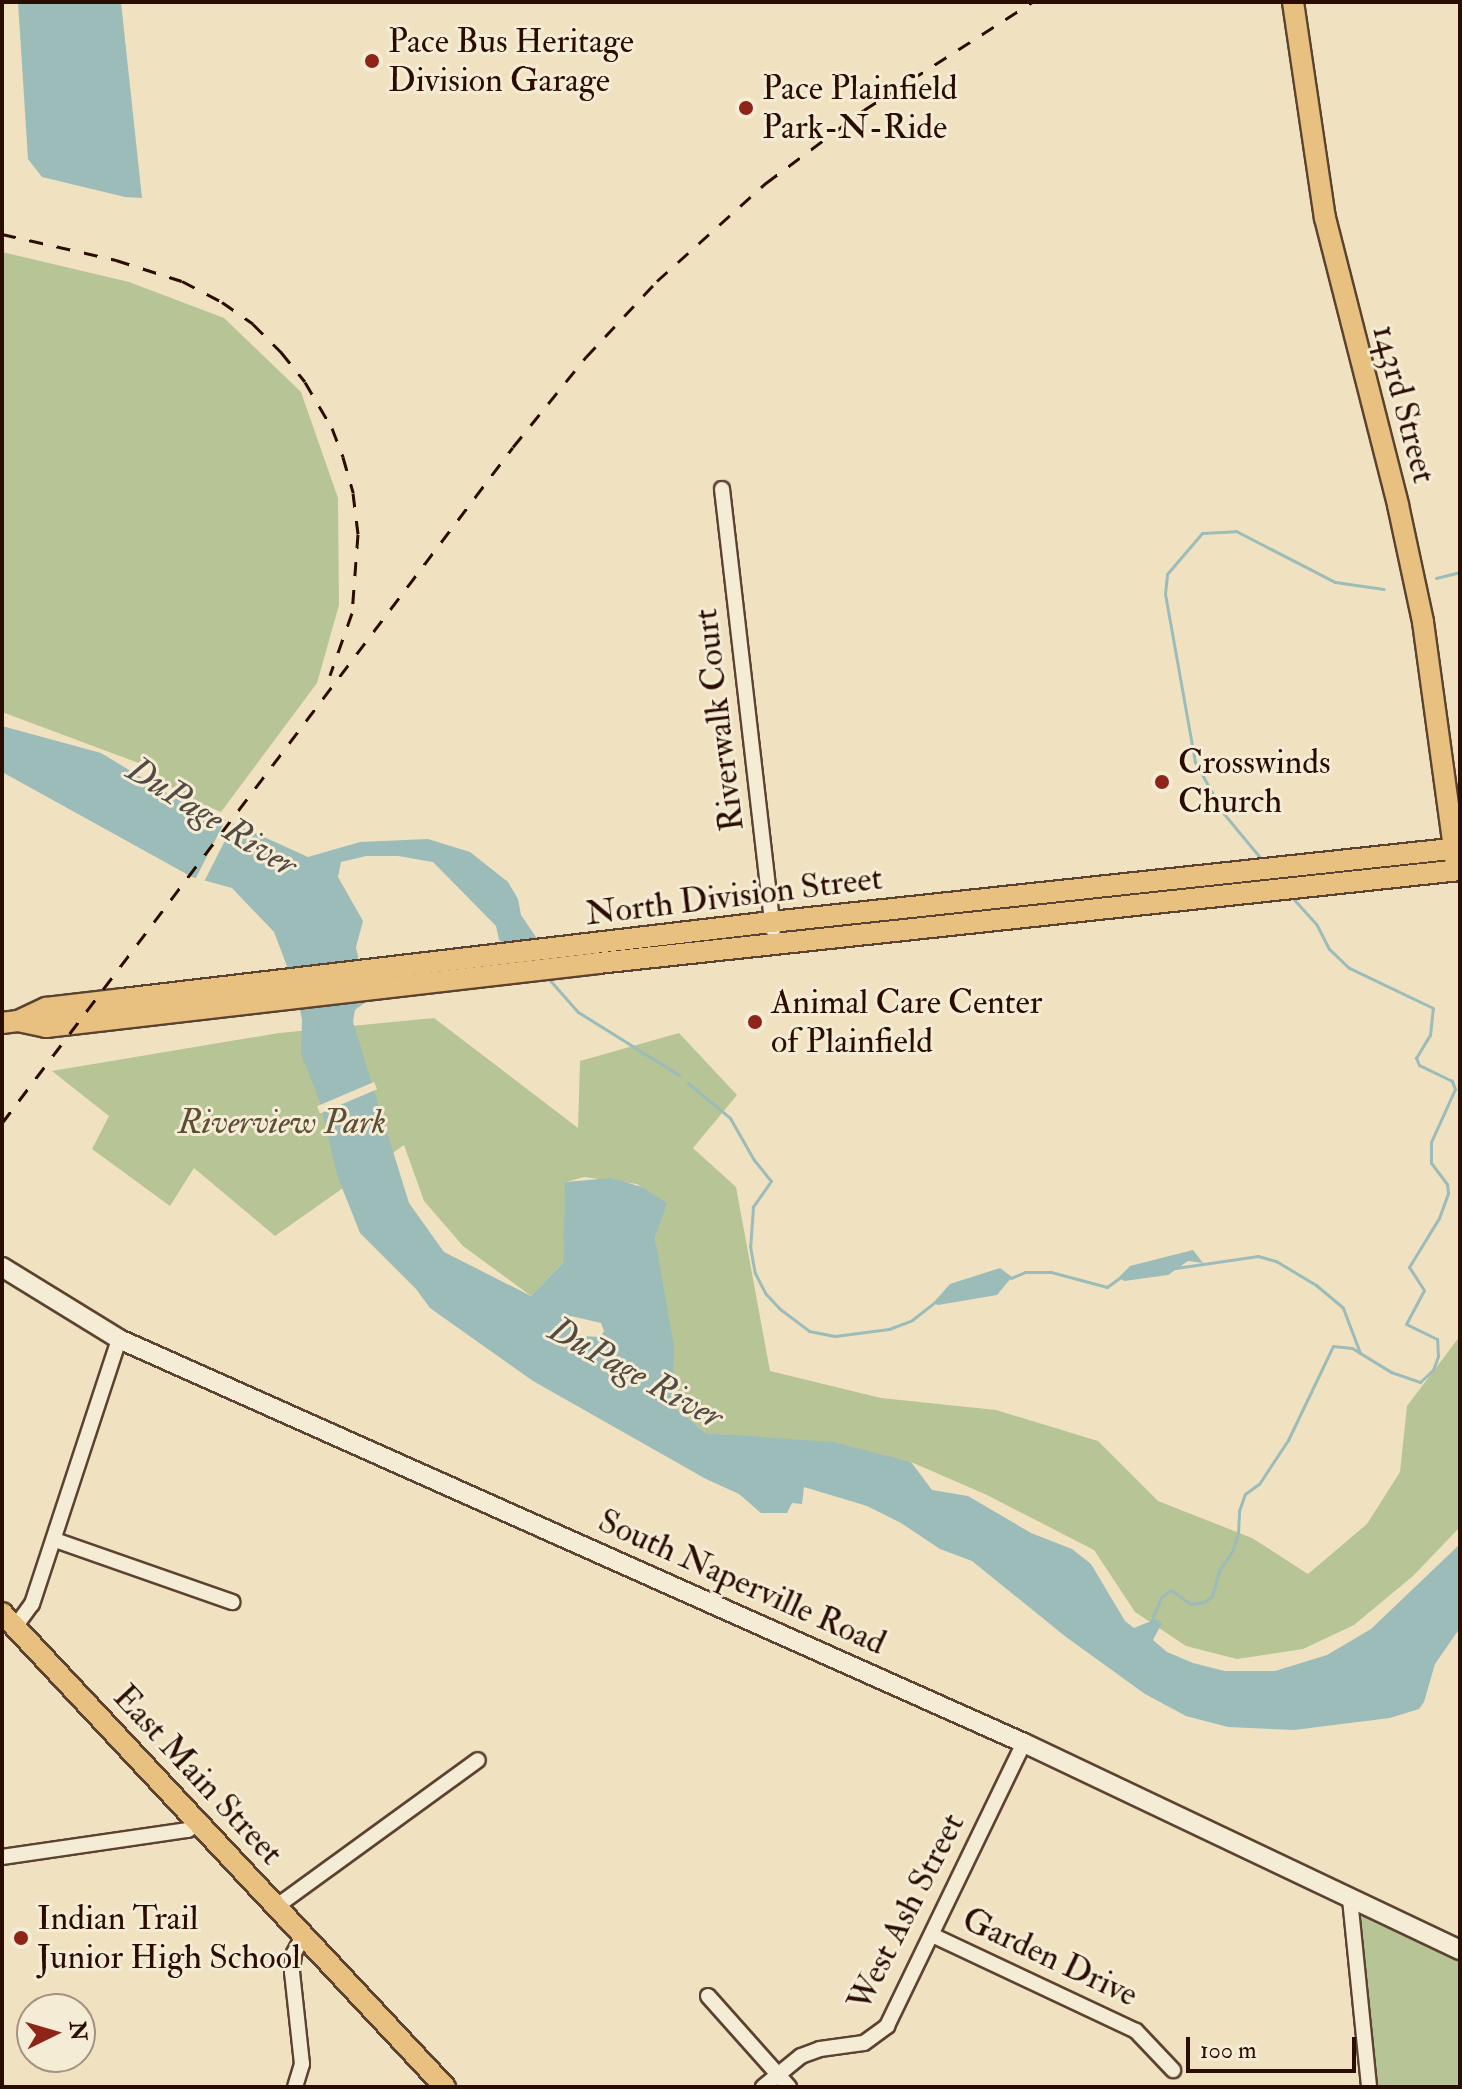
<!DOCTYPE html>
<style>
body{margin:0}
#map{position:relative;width:1462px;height:2089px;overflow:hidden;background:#f0e2c0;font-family:"IM FELL Double Pica",serif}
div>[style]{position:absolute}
.green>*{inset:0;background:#b7c495}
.water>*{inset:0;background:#9cbcb9}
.pier>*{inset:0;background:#f0e2c0;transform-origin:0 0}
.stream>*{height:3px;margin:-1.5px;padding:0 1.5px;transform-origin:1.5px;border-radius:1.5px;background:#9cbcb9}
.roads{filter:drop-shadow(2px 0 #5c4230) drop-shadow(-2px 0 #5c4230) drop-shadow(0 2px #5c4230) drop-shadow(0 -2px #5c4230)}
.minor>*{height:14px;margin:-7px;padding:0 7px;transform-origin:7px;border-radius:7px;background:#f5ecd6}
.secondary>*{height:18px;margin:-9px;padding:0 9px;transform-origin:9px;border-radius:9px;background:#f5ecd6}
.primary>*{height:20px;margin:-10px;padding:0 10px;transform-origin:10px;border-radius:10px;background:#e8c180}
.rail>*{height:3px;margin-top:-1.5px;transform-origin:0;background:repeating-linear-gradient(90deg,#2b0d00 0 14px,transparent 0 28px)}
.dots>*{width:22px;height:22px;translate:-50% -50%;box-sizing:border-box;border:4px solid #f5ecd6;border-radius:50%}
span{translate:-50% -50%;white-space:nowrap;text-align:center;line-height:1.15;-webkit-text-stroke:6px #f5ecd6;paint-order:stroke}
.poi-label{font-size:34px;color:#2b0d00}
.left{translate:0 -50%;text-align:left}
.street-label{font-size:34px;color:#2b0d00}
.park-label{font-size:34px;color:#5c4d34;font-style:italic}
.water-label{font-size:36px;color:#534a41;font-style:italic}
.frame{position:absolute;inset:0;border:4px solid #2b0d00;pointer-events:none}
.north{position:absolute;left:16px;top:1993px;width:80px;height:80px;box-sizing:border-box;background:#f5ecd6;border:2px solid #a49380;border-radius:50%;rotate:85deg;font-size:22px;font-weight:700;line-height:32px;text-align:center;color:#2b0d00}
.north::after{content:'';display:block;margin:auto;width:28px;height:36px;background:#8f2418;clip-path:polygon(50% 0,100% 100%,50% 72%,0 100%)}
.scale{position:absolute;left:1186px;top:2037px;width:170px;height:36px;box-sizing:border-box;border:4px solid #2b0d00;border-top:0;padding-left:10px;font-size:24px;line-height:28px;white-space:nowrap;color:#2b0d00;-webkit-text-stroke:6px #f5ecd6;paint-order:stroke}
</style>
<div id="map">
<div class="green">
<div style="clip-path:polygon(2px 252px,129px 282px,224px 318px,301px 392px,338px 498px,339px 605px,317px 683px,221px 812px,179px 794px,152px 768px,2px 712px)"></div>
<div style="clip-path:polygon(434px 1018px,578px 1128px,580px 1061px,679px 1033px,737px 1095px,693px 1148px,736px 1187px,770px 1371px,881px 1398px,996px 1410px,1098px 1441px,1158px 1501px,1252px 1538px,1308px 1574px,1367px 1524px,1400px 1472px,1407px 1406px,1460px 1336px,1460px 1527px,1413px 1576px,1354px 1625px,1303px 1649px,1237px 1659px,1186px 1646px,1135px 1612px,1094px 1550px,987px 1495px,911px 1462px,810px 1442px,706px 1433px,673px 1406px,655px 1238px,666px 1203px,637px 1184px,584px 1177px,566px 1182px,563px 1263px,531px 1296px,463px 1246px,424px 1201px,404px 1145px,275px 1236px,194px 1168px,170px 1206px,92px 1149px,109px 1116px,52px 1071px,279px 1033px)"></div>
<div style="clip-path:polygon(1361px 1916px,1460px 1962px,1460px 2087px,1377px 2087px)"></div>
</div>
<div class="water">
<div style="clip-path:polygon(18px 2px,121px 2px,142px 198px,125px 197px,42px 177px,28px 159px)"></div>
<div style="clip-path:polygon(evenodd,2px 726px,101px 753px,169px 794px,308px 857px,360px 842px,428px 839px,470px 852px,508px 882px,518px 899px,521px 915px,538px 940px,505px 944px,499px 940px,496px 926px,433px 862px,398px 856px,366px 856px,341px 862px,338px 877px,363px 921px,356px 947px,367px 1001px,355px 1010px,353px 1022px,409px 1203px,444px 1252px,531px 1296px,563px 1263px,565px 1182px,611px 1178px,642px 1187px,667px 1203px,655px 1238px,674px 1347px,673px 1406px,706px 1433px,833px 1442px,911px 1462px,932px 1490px,968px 1496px,1031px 1533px,1072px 1549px,1091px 1564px,1125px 1621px,1134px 1628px,1156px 1619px,1162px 1623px,1153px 1640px,1167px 1652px,1193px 1663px,1225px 1671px,1275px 1671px,1327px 1655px,1371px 1629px,1460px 1544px,1460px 1628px,1435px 1664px,1424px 1702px,1419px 1709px,1390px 1718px,1294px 1730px,1228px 1727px,1186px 1716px,1145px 1694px,1066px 1637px,972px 1561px,940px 1549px,901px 1523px,867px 1506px,804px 1487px,802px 1504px,792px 1503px,787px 1513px,761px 1513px,739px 1494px,706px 1479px,533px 1381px,430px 1308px,416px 1289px,360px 1233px,337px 1175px,320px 1102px,301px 1054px,302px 1020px,296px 990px,274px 932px,232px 888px,192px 877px,2px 772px,2px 726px,571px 1316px,601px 1323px,604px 1331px,600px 1337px,582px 1336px,567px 1324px,571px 1316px)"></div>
<div style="clip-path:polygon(1193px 1250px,1203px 1263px,1188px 1261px,1168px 1275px,1124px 1281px,1119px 1277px,1130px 1266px)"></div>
<div style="clip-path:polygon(1000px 1268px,1012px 1277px,997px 1295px,938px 1305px,933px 1303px,950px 1284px)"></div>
</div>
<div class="pier">
<div style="left:228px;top:815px;width:9px;height:76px;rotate:27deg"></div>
<div style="left:374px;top:1082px;width:8px;height:62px;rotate:67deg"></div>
</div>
<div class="stream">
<div style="left:1436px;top:578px;width:25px;rotate:-14deg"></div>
<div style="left:1263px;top:861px;width:61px;rotate:-129.7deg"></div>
<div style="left:1224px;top:814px;width:60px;rotate:-119.1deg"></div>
<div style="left:1195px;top:762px;width:171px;rotate:-100.1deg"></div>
<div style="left:1165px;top:594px;width:20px;rotate:-84deg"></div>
<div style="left:1167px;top:574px;width:54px;rotate:-49.5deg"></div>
<div style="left:1202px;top:533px;width:34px;rotate:-3deg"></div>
<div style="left:1236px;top:531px;width:111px;rotate:27.3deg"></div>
<div style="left:1335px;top:582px;width:49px;rotate:8.3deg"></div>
<div style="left:547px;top:977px;width:47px;rotate:48.5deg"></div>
<div style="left:578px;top:1012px;width:119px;rotate:32deg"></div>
<div style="left:688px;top:1083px;width:55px;rotate:39.8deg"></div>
<div style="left:730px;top:1118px;width:48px;rotate:60.3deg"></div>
<div style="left:754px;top:1160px;width:27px;rotate:51deg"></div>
<div style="left:771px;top:1181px;width:32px;rotate:125deg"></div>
<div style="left:753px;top:1207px;width:39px;rotate:94deg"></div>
<div style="left:750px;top:1246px;width:27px;rotate:80deg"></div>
<div style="left:755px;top:1273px;width:22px;rotate:63deg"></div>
<div style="left:765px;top:1293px;width:22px;rotate:47deg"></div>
<div style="left:780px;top:1309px;width:36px;rotate:37deg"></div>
<div style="left:809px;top:1331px;width:26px;rotate:11deg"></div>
<div style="left:835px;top:1336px;width:54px;rotate:-7.4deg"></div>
<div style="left:889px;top:1329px;width:25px;rotate:-21deg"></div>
<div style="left:912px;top:1320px;width:29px;rotate:-38deg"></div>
<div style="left:1176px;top:1268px;width:83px;rotate:-8.3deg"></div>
<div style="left:1258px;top:1256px;width:19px;rotate:16deg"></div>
<div style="left:1276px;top:1261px;width:47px;rotate:31deg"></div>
<div style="left:1316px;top:1285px;width:35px;rotate:40deg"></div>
<div style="left:1343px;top:1308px;width:48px;rotate:69.3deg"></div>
<div style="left:1011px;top:1278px;width:15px;rotate:-23deg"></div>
<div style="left:1025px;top:1272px;width:26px"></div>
<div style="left:1051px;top:1272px;width:58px;rotate:15deg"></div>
<div style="left:1107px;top:1287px;width:17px;rotate:-36deg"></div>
<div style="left:1151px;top:1622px;width:27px;rotate:-68deg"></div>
<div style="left:1161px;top:1597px;width:12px;rotate:-35deg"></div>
<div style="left:1171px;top:1590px;width:24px;rotate:36deg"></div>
<div style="left:1190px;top:1604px;width:14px;rotate:-8deg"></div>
<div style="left:1204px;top:1602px;width:10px;rotate:-37deg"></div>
<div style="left:1212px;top:1596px;width:26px;rotate:-74deg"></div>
<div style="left:1219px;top:1571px;width:23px;rotate:-56deg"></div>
<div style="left:1232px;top:1552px;width:20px;rotate:-72deg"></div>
<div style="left:1238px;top:1533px;width:22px;rotate:-87deg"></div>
<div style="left:1239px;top:1511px;width:18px;rotate:-71deg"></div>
<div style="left:1245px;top:1494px;width:17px;rotate:-36deg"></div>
<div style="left:1259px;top:1484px;width:53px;rotate:-56.6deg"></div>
<div style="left:1288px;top:1440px;width:104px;rotate:-64.4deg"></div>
<div style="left:1333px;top:1346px;width:19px;rotate:6deg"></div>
<div style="left:1352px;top:1348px;width:46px;rotate:31.6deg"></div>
<div style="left:1391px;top:1372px;width:31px;rotate:19deg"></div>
<div style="left:1420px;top:1382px;width:18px;rotate:-43deg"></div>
<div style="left:1433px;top:1370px;width:15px;rotate:-70deg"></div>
<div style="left:1438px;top:1356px;width:17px;rotate:-93deg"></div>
<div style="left:1437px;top:1339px;width:34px;rotate:-154deg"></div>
<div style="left:1406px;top:1324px;width:38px;rotate:-62deg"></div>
<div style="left:1424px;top:1290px;width:27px;rotate:-123deg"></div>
<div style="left:1409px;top:1267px;width:57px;rotate:-58.5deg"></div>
<div style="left:1439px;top:1218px;width:27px;rotate:-70deg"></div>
<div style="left:1448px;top:1193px;width:9px;rotate:-96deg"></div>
<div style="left:1447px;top:1184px;width:26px;rotate:-127deg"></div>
<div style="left:1431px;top:1163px;width:21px;rotate:-90deg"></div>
<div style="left:1431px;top:1142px;width:58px;rotate:-65.6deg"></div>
<div style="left:1455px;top:1089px;width:9px;rotate:-111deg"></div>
<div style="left:1452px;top:1081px;width:37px;rotate:-154deg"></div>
<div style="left:1419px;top:1065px;width:8px;rotate:-113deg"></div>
<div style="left:1416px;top:1058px;width:27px;rotate:-59deg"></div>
<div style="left:1430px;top:1035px;width:27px;rotate:-84deg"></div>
<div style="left:1433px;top:1008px;width:93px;rotate:-154.5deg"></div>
<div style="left:1349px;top:968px;width:28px;rotate:-136deg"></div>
<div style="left:1329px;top:949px;width:27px;rotate:-117deg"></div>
<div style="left:1317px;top:925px;width:36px;rotate:-132deg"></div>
</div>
<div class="roads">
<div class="minor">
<div style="left:722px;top:489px;width:444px;rotate:83.4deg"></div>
<div style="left:55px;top:1540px;width:188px;rotate:19.3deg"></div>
<div style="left:15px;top:1627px;width:29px;rotate:-54deg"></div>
<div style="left:32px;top:1604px;width:279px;rotate:-71.8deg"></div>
<div style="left:2px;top:1857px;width:188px;rotate:-8.3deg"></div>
<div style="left:188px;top:1830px;width:12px;rotate:-42deg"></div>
<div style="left:1350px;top:1899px;width:189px;rotate:84.2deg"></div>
<div style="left:277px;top:1906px;width:248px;rotate:-36deg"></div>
<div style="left:932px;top:1935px;width:225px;rotate:25.2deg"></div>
<div style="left:1136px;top:2031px;width:54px;rotate:46.5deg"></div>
<div style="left:708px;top:1996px;width:122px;rotate:48.3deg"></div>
<div style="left:295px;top:2087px;width:24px;rotate:-73deg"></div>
<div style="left:302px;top:2064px;width:93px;rotate:-96.2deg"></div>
<div style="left:292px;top:1972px;width:19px;rotate:-84deg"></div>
<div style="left:294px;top:1953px;width:21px;rotate:-61deg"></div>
<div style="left:763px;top:2087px;width:49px;rotate:-39.2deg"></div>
<div style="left:801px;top:2056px;width:20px;rotate:-20deg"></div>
<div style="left:820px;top:2049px;width:44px;rotate:-7.8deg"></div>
<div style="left:864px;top:2043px;width:29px;rotate:-36deg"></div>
<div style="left:887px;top:2026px;width:314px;rotate:-64.2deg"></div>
</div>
<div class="secondary">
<div style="left:2px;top:1267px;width:137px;rotate:31.6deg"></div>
<div style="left:119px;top:1339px;width:991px;rotate:24.06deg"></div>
<div style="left:1024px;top:1743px;width:483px;rotate:25.4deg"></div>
</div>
<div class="primary">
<div style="left:1293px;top:2px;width:218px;rotate:81.6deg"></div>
<div style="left:1325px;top:218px;width:296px;rotate:75.7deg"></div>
<div style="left:1398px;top:505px;width:120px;rotate:77.9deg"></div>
<div style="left:1423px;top:622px;width:242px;rotate:82.2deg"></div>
<div style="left:18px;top:1021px;width:29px;rotate:12deg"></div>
<div style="left:46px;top:1027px;width:556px;rotate:-6.61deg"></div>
<div style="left:598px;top:963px;width:867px;rotate:-6.16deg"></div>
<div style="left:2px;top:1023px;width:16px;rotate:-7deg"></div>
<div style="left:18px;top:1021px;width:31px;rotate:-25deg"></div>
<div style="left:46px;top:1008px;width:78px;rotate:-6.7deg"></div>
<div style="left:123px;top:999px;width:654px;rotate:-6.77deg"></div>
<div style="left:772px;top:922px;width:692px;rotate:-6.14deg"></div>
<div style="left:2px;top:1613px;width:649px;rotate:46.94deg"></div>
</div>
</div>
<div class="rail">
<div style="left:2px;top:234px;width:117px;rotate:12.8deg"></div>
<div style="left:116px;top:260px;width:69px;rotate:17.7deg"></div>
<div style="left:182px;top:281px;width:45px;rotate:27.7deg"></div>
<div style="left:222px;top:302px;width:38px;rotate:35deg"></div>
<div style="left:253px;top:324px;width:40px;rotate:45deg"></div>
<div style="left:281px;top:352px;width:38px;rotate:51deg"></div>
<div style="left:305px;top:382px;width:53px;rotate:59.6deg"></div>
<div style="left:332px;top:428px;width:31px;rotate:69deg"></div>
<div style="left:343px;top:457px;width:37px;rotate:74deg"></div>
<div style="left:353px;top:493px;width:41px;rotate:83deg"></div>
<div style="left:358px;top:534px;width:79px;rotate:94.3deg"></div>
<div style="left:352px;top:613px;width:66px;rotate:109.5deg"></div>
<div style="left:2px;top:1123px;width:847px;rotate:-52.91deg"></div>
<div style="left:513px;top:447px;width:116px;rotate:-51deg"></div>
<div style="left:586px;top:357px;width:104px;rotate:-46.9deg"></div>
<div style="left:657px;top:281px;width:147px;rotate:-42deg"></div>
<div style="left:766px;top:183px;width:122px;rotate:-36.7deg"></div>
<div style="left:864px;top:110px;width:200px;rotate:-32.7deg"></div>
</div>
<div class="dots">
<div style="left:372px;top:61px;background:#8f2418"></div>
<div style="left:746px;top:108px;background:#8f2418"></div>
<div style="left:1162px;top:782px;background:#8f2418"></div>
<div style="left:755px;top:1022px;background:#8f2418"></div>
<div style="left:21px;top:1938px;background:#8f2418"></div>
</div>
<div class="poi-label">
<span class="left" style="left:388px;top:61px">Pace Bus Heritage<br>Division Garage</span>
<span class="left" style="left:762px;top:108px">Pace Plainfield<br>Park-N-Ride</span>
<span class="left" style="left:1178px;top:782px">Crosswinds<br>Church</span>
<span class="left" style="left:771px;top:1022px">Animal Care Center<br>of Plainfield</span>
<span class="left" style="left:37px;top:1938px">Indian Trail<br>Junior High School</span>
</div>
<div class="street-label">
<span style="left:1404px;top:404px;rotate:75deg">143rd Street</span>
<span style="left:719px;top:720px;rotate:-97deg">Riverwalk Court</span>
<span style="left:734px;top:896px;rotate:-7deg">North Division Street</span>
<span style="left:742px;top:1582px;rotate:24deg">South Naperville Road</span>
<span style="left:198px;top:1775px;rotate:47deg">East Main Street</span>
<span style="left:906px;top:1912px;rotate:-63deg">West Ash Street</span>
<span style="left:1050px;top:1957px;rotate:25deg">Garden Drive</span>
</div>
<div class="park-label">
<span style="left:282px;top:1123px">Riverview Park</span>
</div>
<div class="water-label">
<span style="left:212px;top:817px;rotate:32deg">DuPage River</span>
<span style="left:636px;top:1373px;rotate:29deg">DuPage River</span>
</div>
<div class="frame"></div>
<div class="north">N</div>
<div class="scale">100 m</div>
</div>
